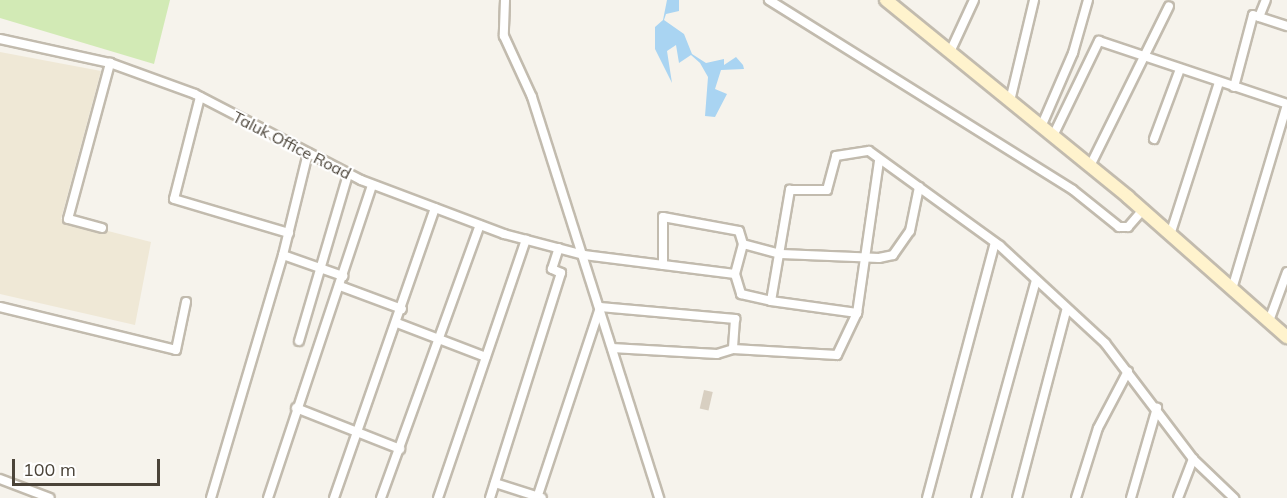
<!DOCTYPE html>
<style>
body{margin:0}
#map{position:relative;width:1287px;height:498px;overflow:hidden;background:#f6f3ec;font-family:Mulish,sans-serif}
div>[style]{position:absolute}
.education>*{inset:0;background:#efe8d6}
.green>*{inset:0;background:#d2eab5}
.water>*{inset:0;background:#a9d4f2}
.building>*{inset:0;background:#d8cfc1;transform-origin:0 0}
.roads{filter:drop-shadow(2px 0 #c2bbae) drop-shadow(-2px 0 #c2bbae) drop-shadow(0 2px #c2bbae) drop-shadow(0 -2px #c2bbae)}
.street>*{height:8px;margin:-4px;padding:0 4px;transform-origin:4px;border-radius:4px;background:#fff}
.secondary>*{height:12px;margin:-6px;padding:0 6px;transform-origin:6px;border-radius:6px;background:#fff3cd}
span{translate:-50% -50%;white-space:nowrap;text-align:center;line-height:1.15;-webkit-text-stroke:4.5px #fff;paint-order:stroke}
.street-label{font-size:16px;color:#4b4439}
.scale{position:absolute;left:12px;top:459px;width:148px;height:27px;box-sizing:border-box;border:3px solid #4b4439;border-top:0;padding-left:8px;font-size:18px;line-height:21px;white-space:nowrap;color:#4b4439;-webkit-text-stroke:4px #fff;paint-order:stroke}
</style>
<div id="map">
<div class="education">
<div style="clip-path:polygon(0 52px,101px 71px,61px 219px,151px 242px,135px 325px,0 294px)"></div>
</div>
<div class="green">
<div style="clip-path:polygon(0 0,170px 0,154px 64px,0 18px)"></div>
</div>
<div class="water">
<div style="clip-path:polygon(667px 0,679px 0,679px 11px,666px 14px,664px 20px,684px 34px,692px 54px,706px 63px,724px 59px,724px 65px,736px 57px,743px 65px,744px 69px,721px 70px,715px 89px,727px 94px,715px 117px,705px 116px,708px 77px,700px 63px,691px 55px,679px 63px,676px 45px,667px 51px,672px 83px,655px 49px,655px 27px,663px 20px)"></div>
</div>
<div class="building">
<div style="left:704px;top:390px;width:9px;height:19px;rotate:13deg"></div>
</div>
<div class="roads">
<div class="street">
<div style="left:505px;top:0;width:36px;rotate:92deg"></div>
<div style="left:504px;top:36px;width:67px;rotate:65.3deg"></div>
<div style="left:532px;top:97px;width:421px;rotate:72.4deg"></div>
<div style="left:769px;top:0;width:358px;rotate:32deg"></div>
<div style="left:1073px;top:190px;width:59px;rotate:38.8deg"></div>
<div style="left:1119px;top:227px;width:9px"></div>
<div style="left:1128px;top:227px;width:23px;rotate:-49deg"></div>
<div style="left:1259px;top:17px;width:18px;rotate:-68deg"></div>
<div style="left:0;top:39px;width:113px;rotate:12.3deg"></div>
<div style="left:110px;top:63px;width:90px;rotate:20deg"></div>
<div style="left:195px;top:94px;width:187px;rotate:27.4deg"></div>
<div style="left:361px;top:180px;width:153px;rotate:20.7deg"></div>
<div style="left:504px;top:234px;width:83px;rotate:14.7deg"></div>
<div style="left:584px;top:255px;width:152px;rotate:7.2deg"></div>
<div style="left:735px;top:274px;width:31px;rotate:-75deg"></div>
<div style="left:743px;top:244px;width:39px;rotate:15deg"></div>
<div style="left:781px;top:254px;width:98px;rotate:2.3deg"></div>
<div style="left:879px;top:258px;width:14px;rotate:-12deg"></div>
<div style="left:893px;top:255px;width:29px;rotate:-55deg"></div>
<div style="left:910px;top:231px;width:45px;rotate:-78.4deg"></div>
<div style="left:950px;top:52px;width:57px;rotate:-65.2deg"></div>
<div style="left:1234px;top:87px;width:74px;rotate:-75.2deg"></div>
<div style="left:1253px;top:15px;width:36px;rotate:18deg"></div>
<div style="left:200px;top:97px;width:105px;rotate:104.3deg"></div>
<div style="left:174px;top:199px;width:120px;rotate:16.5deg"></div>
<div style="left:1010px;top:101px;width:104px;rotate:-76.6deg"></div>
<div style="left:1041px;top:127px;width:81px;rotate:-66.6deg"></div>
<div style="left:1073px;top:53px;width:55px;rotate:-74.2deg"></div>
<div style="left:1053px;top:136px;width:106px;rotate:-64.2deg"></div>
<div style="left:1099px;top:41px;width:198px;rotate:18.5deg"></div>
<div style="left:1154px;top:139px;width:75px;rotate:-69.6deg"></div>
<div style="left:308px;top:153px;width:105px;rotate:103.8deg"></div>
<div style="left:283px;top:255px;width:64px;rotate:19.3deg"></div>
<div style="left:879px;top:161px;width:154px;rotate:98.2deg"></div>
<div style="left:857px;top:313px;width:87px;rotate:-172.1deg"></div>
<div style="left:771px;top:301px;width:113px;rotate:-80.3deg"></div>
<div style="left:790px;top:190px;width:37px"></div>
<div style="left:827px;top:190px;width:35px;rotate:-75deg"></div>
<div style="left:836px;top:156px;width:33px;rotate:-9deg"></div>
<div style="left:869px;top:151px;width:162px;rotate:35.9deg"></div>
<div style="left:1000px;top:246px;width:143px;rotate:42.7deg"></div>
<div style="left:1105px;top:343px;width:146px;rotate:52.8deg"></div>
<div style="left:1193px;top:459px;width:57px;rotate:43.6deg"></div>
<div style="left:1090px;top:166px;width:178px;rotate:-63.7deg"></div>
<div style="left:102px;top:228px;width:35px;rotate:-165deg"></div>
<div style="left:68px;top:219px;width:162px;rotate:-74.9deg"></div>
<div style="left:1170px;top:235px;width:161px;rotate:-72.2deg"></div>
<div style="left:663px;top:265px;width:48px;rotate:-90deg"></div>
<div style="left:663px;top:217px;width:77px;rotate:10.4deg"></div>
<div style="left:739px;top:231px;width:14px;rotate:73deg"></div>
<div style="left:735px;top:274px;width:21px;rotate:73deg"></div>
<div style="left:741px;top:294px;width:31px;rotate:13deg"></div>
<div style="left:340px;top:286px;width:66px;rotate:20.4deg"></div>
<div style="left:1232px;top:289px;width:193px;rotate:-73.4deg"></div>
<div style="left:0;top:307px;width:181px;rotate:13.7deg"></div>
<div style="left:176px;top:350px;width:49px;rotate:-78.2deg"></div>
<div style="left:1269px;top:321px;width:52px;rotate:-69.8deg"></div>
<div style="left:397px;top:323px;width:95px;rotate:20.9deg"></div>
<div style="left:299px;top:341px;width:174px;rotate:-73.6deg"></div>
<div style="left:612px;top:348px;width:105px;rotate:3.3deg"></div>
<div style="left:717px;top:354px;width:17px;rotate:-17deg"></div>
<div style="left:296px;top:408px;width:112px;rotate:21.5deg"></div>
<div style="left:0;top:479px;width:53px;rotate:20.8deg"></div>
<div style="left:495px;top:483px;width:49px;rotate:17.7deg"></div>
<div style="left:211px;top:498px;width:253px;rotate:-73.5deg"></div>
<div style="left:268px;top:498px;width:330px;rotate:-71.6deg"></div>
<div style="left:334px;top:498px;width:307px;rotate:-70.8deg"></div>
<div style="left:381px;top:498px;width:290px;rotate:-70.1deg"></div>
<div style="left:438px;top:498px;width:273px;rotate:-71.2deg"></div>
<div style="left:490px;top:498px;width:236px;rotate:-72.5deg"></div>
<div style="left:561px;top:273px;width:10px;rotate:-156deg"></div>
<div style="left:552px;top:269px;width:22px;rotate:-72deg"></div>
<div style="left:537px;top:498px;width:201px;rotate:-71.7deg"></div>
<div style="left:600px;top:307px;width:136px;rotate:5.1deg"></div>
<div style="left:735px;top:319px;width:30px;rotate:94deg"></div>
<div style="left:733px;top:349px;width:104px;rotate:3.3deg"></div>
<div style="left:837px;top:355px;width:47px;rotate:-64.5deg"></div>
<div style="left:927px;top:498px;width:264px;rotate:-75.1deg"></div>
<div style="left:976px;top:498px;width:226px;rotate:-74.6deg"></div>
<div style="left:1017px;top:498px;width:196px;rotate:-75.3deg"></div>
<div style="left:1076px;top:498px;width:73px;rotate:-72.6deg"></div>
<div style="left:1098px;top:428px;width:64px;rotate:-62.2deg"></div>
<div style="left:1131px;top:498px;width:94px;rotate:-73.9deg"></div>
<div style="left:1178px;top:498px;width:42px;rotate:-69deg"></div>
</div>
<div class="secondary">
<div style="left:886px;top:0;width:312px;rotate:39.1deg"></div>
<div style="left:1128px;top:197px;width:212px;rotate:41.4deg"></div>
</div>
</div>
<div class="street-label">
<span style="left:292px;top:145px;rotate:27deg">Taluk Office Road</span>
</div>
<div class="scale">100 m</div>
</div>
